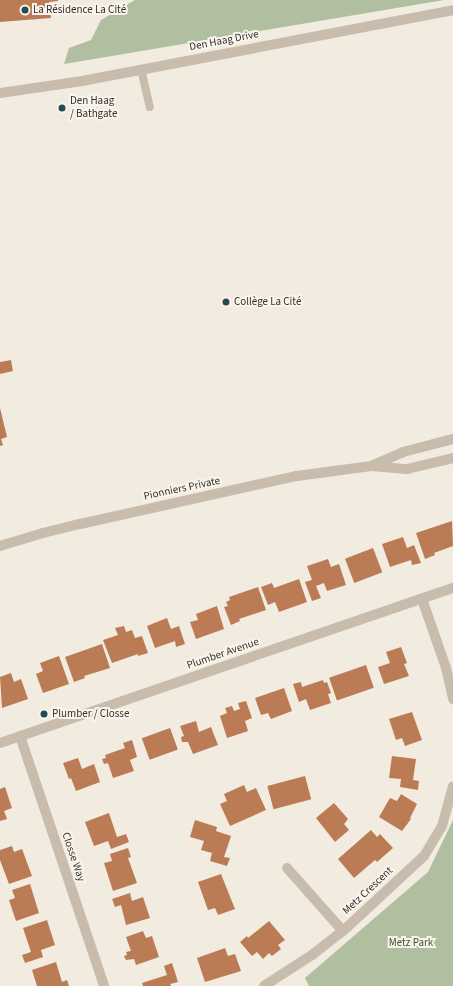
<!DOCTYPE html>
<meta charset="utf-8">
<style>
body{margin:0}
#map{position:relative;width:453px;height:986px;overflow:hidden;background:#f1ebe0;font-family:"Source Sans 3",sans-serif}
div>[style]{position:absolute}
.green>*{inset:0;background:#b1bfa1}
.building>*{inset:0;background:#bb7b54;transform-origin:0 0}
.service>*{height:8px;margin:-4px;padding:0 4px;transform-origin:4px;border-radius:4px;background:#c8bdac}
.minor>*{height:10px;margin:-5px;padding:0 5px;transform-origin:5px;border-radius:5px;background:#c8bdac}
.tertiary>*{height:10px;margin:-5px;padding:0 5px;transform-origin:5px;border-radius:5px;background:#c8bdac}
.dots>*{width:11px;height:11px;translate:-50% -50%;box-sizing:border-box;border:2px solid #f9f5ec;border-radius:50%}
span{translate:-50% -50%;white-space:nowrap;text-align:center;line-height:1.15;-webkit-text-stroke:4px #f9f5ec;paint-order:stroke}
.poi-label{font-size:11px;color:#37302b}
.left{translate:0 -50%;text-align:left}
.street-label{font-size:11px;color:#37302b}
.park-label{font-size:11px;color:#425331}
</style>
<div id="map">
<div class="green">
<div style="clip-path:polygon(135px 0,444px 0,64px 64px,69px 48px,91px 40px,101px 20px)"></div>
<div style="clip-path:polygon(453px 820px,453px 986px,309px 986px,305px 978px,428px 872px)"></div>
</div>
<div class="building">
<div style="clip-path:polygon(0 0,58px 0,58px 1px,49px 2px,51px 18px,0 22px)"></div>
<div style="clip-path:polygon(11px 360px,13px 371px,0 374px,0 362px)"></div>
<div style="clip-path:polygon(0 408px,7px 437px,1px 439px,3px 445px,0 446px)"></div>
<div style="clip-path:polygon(452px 521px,453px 546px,434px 553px,435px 555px,425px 559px,416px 533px)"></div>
<div style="clip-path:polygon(403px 537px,407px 548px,414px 545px,421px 563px,412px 565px,411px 560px,390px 567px,382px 544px)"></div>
<div style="left:373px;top:548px;width:26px;height:30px;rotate:69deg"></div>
<div style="clip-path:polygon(328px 559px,331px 567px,339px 564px,346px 585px,327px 591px,324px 583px,316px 586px,321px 598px,312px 601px,305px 582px,312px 580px,307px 566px)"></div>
<div style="clip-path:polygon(299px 579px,307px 602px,279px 612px,275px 602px,268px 605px,261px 587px,272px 583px,274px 588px)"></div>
<div style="clip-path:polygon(258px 587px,266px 610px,239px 619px,240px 621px,231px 625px,224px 607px,228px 606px,226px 602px,230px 600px,229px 597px)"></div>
<div style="clip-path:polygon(217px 606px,224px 629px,196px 639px,190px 622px,198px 620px,196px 614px)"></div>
<div style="clip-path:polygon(167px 618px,171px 629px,179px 626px,185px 644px,176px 647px,175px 641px,155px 648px,147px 626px)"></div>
<div style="clip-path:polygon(124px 626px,126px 632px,132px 630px,135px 638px,142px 636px,148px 653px,138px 656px,138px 654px,112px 663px,103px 640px,118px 635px,115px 628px)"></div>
<div style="clip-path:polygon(102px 644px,110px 668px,84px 676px,85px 678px,74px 682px,65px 657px)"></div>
<div style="clip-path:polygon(401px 647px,407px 663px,404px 664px,409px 676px,384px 684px,378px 667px,390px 663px,386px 652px)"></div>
<div style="clip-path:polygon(59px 656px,69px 684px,43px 693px,36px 674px,43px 671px,40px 663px)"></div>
<div style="left:366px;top:665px;width:24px;height:39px;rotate:71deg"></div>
<div style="clip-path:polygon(11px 673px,14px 682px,21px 679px,28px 699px,2px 708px,0 677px)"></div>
<div style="clip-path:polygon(323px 680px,324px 683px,327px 682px,331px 693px,328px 694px,331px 703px,310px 710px,306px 699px,299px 702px,293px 684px,301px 682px,302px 687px)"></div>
<div style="clip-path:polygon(284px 688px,292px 711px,271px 719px,268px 713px,261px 715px,255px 698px)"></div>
<div style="clip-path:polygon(246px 701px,252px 718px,245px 721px,248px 731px,227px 738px,220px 716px,227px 713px,225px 708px,232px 706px,234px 711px,240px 709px,238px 703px)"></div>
<div style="clip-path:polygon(412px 712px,422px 740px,405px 746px,402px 738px,396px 740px,389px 719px)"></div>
<div style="clip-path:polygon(196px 721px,199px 732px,211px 727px,218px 745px,193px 754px,188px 742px,182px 742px,181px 737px,184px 736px,180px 726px)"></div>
<div style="left:170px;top:728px;width:23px;height:30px;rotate:70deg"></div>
<div style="clip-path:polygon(132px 740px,137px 757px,130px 760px,134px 771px,113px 778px,108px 763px,104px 764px,102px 759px,106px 758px,105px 755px,125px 748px,123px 743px)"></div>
<div style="clip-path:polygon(392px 756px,416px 759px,413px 780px,419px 781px,418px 790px,400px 787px,401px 779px,389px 778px)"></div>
<div style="clip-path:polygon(78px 758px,82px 769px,94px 764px,100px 782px,76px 791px,71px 778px,69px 779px,63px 763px)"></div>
<div style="left:305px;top:776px;width:24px;height:39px;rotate:75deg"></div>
<div style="clip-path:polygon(244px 785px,247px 792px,256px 788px,266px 810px,230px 826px,220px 804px,227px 801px,224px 794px)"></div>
<div style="clip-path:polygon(5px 787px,12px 808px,4px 811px,7px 819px,0 821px,0 789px)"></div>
<div style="clip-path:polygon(401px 794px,417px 804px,410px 818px,411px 819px,402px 831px,379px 817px,390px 798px,397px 801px)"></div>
<div style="clip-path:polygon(334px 803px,348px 819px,344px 824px,349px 830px,335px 842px,316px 818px)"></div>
<div style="clip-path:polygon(109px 813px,117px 837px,126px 834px,129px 842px,111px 849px,108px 841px,94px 846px,85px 822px)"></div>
<div style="clip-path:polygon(195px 820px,217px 827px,216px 831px,231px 836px,224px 857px,230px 858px,227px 866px,210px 861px,212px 853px,201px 850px,204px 841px,190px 837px)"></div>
<div style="clip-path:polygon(371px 830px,377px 837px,380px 834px,393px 848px,377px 862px,375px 860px,354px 878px,338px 859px)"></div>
<div style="clip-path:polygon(12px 846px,14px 852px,22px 849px,32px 876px,9px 884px,0 860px,0 850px)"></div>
<div style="clip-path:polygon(128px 848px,131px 857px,128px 858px,137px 883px,113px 891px,104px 863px,112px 861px,110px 854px)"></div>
<div style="clip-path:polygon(221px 874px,235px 909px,218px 915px,215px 908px,208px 910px,198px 882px)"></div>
<div style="clip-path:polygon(30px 884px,39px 913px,16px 921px,9px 900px,15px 898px,12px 890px)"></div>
<div style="clip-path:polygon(130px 893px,132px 901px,143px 897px,150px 918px,126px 925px,121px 905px,115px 907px,112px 899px)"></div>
<div style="clip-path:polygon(47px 920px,55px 945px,41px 950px,43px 957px,25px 963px,22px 955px,31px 952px,23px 928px)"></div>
<div style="clip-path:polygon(269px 921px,285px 940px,278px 945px,281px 949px,272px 956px,269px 953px,263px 959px,257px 952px,252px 956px,240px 942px,247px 936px,248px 938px)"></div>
<div style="clip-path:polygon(143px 931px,146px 938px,152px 936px,159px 957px,136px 965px,134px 959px,126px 960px,124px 956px,127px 955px,126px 952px,131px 951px,126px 937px)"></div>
<div style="clip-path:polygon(225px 948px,228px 956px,235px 954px,241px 971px,205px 982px,197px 958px)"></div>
<div style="clip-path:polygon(56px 962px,62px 982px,67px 980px,69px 986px,37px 986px,32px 970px)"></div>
<div style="clip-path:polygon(172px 963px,178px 982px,170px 984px,171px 986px,143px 986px,142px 983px,167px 975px,164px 966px)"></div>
</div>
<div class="service">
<div style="left:141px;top:69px;width:39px;rotate:77deg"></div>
</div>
<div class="minor">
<div style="left:373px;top:465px;width:33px;rotate:-23deg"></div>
<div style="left:403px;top:452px;width:52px;rotate:-14.6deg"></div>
<div style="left:0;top:546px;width:45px;rotate:-16.8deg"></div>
<div style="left:43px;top:533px;width:38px;rotate:-14deg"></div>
<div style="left:80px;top:524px;width:222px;rotate:-12.5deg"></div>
<div style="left:297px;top:476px;width:75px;rotate:-7.7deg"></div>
<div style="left:371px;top:466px;width:36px;rotate:5deg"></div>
<div style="left:407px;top:469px;width:47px;rotate:-13.4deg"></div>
<div style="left:422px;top:599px;width:73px;rotate:70.8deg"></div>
<div style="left:446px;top:668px;width:32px;rotate:77deg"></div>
<div style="left:20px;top:736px;width:264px;rotate:71.4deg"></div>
<div style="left:0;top:743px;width:479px;rotate:-18.9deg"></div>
<div style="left:287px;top:868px;width:84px;rotate:48.4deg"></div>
<div style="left:264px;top:986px;width:57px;rotate:-32.9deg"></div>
<div style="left:312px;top:955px;width:39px;rotate:-38deg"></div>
<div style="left:343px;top:931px;width:110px;rotate:-42.8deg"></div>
<div style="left:424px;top:856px;width:35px;rotate:-59deg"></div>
<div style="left:442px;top:826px;width:41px;rotate:-74.6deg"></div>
</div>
<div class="tertiary">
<div style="left:0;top:93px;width:83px;rotate:-8.3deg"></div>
<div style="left:82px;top:81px;width:378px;rotate:-10.8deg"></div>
</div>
<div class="dots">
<div style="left:25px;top:10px;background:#244b55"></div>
<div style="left:62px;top:108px;background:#244b55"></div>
<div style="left:226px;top:302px;background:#244b55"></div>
<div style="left:44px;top:714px;background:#244b55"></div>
</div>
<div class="poi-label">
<span class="left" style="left:33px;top:10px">La Résidence La Cité</span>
<span class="left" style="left:70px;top:108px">Den Haag<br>/ Bathgate</span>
<span class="left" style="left:234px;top:302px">Collège La Cité</span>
<span class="left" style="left:52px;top:714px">Plumber / Closse</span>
</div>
<div class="street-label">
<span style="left:224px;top:41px;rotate:-11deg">Den Haag Drive</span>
<span style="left:182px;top:489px;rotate:-12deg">Pionniers Private</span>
<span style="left:223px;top:654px;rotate:-19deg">Plumber Avenue</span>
<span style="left:73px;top:857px;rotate:71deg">Closse Way</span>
<span style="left:368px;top:891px;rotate:-43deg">Metz Crescent</span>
</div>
<div class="park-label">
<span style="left:411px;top:943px">Metz Park</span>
</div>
</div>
